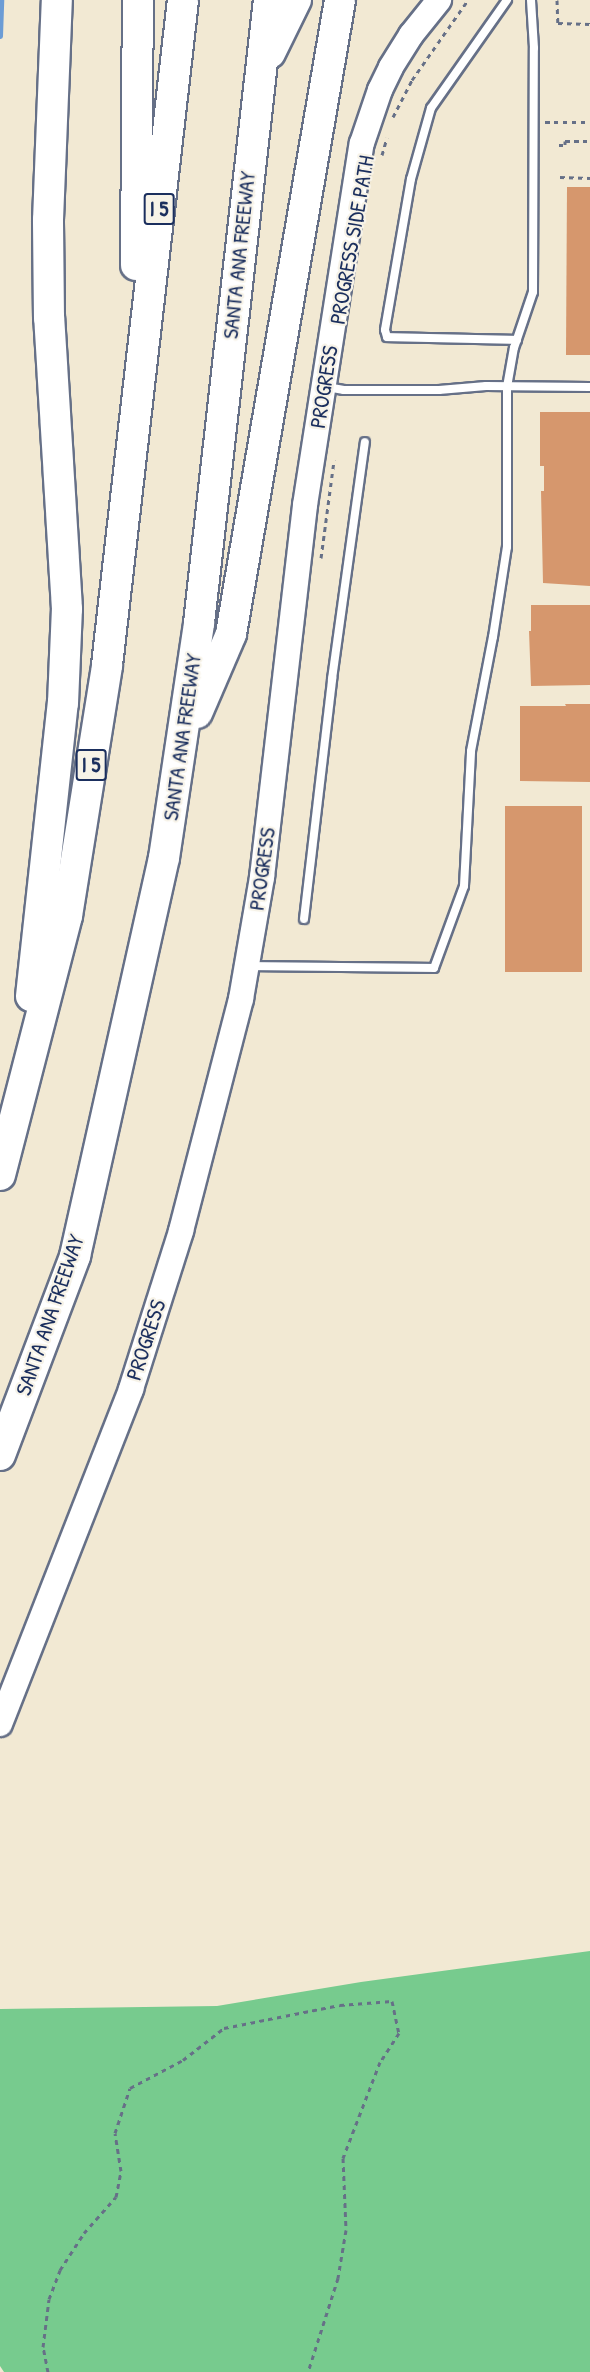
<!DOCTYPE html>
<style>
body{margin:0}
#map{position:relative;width:590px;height:2372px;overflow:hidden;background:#f2e9d3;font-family:"Patrick Hand",sans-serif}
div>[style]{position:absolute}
.green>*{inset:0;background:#77cb8e}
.stream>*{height:5px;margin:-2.5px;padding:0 2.5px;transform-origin:2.5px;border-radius:2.5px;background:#6c9cd5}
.building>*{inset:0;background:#d6976d}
.path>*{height:3px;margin-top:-1.5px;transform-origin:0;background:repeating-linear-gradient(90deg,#667087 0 4.5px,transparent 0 9px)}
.roads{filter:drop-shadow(2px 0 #667087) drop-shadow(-2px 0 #667087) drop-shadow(0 2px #667087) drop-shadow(0 -2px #667087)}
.lane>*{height:8px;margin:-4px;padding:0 4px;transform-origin:4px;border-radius:4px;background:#fff}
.secondary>*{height:24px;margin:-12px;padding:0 12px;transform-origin:12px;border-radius:12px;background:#fff}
.highway>*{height:30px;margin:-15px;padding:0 15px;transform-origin:15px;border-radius:15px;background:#fff}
span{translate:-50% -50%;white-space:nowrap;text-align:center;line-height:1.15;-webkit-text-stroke:4.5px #f7f3e8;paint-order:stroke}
.shield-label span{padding:2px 4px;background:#f7f3e8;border:2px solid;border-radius:4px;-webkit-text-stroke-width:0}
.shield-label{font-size:21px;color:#1b2f5e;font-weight:700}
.street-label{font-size:22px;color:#1b2f5e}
</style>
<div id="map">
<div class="green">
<i style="clip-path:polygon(590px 1951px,590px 2372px,4px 2372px,0 2366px,0 2009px,217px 2006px,361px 1982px)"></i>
</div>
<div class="stream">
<i style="left:0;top:36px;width:36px;rotate:-88deg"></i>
</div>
<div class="building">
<i style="clip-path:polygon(567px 187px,590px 187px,590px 355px,566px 355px)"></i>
<i style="clip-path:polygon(540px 412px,590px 412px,590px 586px,543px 583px,541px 491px,544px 491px,544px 466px,540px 466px)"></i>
<i style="clip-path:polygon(531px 605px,590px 605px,590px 685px,531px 686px,529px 631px,531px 631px)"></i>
<i style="clip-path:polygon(565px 704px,590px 704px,590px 782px,520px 781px,520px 706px,566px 706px)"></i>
<i style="clip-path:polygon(505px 806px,582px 806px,582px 972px,505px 972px)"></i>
</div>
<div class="path">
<i style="left:557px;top:0;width:23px;rotate:88deg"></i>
<i style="left:558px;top:23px;width:32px;rotate:2deg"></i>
<i style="left:393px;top:117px;width:42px;rotate:-62.8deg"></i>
<i style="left:412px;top:80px;width:98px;rotate:-55deg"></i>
<i style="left:545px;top:122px;width:45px"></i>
<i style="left:559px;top:145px;width:6px"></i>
<i style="left:565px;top:145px;width:4px;rotate:-90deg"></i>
<i style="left:565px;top:141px;width:25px"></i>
<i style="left:382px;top:155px;width:18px;rotate:-74deg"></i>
<i style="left:560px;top:177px;width:30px;rotate:2deg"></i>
<i style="left:321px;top:558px;width:99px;rotate:-82.4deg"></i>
<i style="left:48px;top:2372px;width:25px;rotate:-101deg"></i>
<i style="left:43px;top:2347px;width:48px;rotate:-82.9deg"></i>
<i style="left:49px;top:2299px;width:31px;rotate:-69deg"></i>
<i style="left:60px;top:2270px;width:44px;rotate:-57deg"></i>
<i style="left:84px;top:2233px;width:48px;rotate:-48.4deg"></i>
<i style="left:116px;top:2197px;width:26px;rotate:-79deg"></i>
<i style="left:121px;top:2171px;width:38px;rotate:-99deg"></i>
<i style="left:115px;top:2133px;width:47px;rotate:-71.6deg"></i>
<i style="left:130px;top:2088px;width:60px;rotate:-27.8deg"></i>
<i style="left:183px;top:2060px;width:52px;rotate:-38deg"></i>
<i style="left:224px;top:2028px;width:118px;rotate:-11.2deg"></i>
<i style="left:340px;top:2005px;width:52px;rotate:-4.4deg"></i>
<i style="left:392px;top:2001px;width:33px;rotate:78deg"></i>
<i style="left:399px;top:2033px;width:35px;rotate:123deg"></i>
<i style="left:380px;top:2062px;width:103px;rotate:111.1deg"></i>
<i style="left:343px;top:2158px;width:72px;rotate:87.6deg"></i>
<i style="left:346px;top:2230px;width:49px;rotate:99.5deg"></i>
<i style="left:338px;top:2278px;width:99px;rotate:107.7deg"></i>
</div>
<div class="roads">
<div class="lane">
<i style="left:507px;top:0;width:132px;rotate:125.1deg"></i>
<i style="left:431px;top:108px;width:74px;rotate:105.7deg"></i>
<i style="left:411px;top:179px;width:153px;rotate:99.8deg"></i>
<i style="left:385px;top:330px;width:7px;rotate:74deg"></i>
<i style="left:387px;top:337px;width:130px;rotate:1.3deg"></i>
<i style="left:327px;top:387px;width:17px;rotate:10deg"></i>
<i style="left:344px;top:390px;width:95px"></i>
<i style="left:439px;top:390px;width:47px;rotate:-4.9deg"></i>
<i style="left:486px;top:386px;width:104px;rotate:0.6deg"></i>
<i style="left:304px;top:919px;width:242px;rotate:-83.3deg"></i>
<i style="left:332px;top:679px;width:239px;rotate:-82.1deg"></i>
<i style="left:248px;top:966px;width:186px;rotate:0.6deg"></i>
<i style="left:434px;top:968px;width:87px;rotate:-69.9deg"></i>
<i style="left:464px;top:886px;width:135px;rotate:-87deg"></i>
<i style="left:471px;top:751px;width:116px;rotate:-79.1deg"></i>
<i style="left:493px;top:637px;width:91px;rotate:-81.2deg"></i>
<i style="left:507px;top:547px;width:160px;rotate:-90deg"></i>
<i style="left:507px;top:387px;width:40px;rotate:-80deg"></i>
<i style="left:514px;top:348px;width:59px;rotate:-71.3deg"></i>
<i style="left:533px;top:292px;width:244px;rotate:-89.8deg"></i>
<i style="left:534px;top:48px;width:48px;rotate:-93.6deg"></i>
</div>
<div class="secondary">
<i style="left:0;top:1724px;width:360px;rotate:-68.6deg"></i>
<i style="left:131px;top:1389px;width:166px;rotate:-72.4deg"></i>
<i style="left:181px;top:1231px;width:240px;rotate:-75.5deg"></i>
<i style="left:241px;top:999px;width:124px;rotate:-80.2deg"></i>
<i style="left:262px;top:877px;width:374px;rotate:-83.4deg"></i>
<i style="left:305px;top:505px;width:366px;rotate:-81.1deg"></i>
<i style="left:362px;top:143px;width:56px;rotate:-71.2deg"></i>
<i style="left:380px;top:90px;width:25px;rotate:-64deg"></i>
<i style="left:391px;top:67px;width:38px;rotate:-58deg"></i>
<i style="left:411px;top:35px;width:45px;rotate:-51.3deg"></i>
</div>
<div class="highway">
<i style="left:270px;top:53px;width:59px;rotate:-63.9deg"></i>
<i style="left:136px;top:265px;width:265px;rotate:-89.6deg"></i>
<i style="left:197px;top:713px;width:86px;rotate:-66.7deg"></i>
<i style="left:231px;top:634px;width:643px;rotate:-80.24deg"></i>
<i style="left:31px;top:996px;width:295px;rotate:-83.8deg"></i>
<i style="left:63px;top:703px;width:94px;rotate:-87.6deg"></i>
<i style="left:67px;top:609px;width:292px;rotate:-93.5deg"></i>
<i style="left:49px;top:318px;width:98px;rotate:-90.6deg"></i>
<i style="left:48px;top:220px;width:220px;rotate:-87.7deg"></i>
<i style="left:0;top:1175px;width:268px;rotate:-75.5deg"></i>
<i style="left:67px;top:916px;width:254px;rotate:-80.9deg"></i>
<i style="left:107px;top:665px;width:669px;rotate:-83.48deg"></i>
<i style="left:0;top:1455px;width:213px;rotate:-69.3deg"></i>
<i style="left:75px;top:1256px;width:408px;rotate:-77.4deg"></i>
<i style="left:164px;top:858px;width:238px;rotate:-81.5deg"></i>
<i style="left:199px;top:623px;width:627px;rotate:-83.59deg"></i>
</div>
</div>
<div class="shield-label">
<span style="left:159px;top:209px">I 5</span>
<span style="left:91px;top:765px">I 5</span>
</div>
<div class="street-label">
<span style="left:352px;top:240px;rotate:-80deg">PROGRESS SIDE PATH</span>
<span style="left:239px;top:255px;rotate:-84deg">SANTA ANA FREEWAY</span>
<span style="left:324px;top:387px;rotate:-81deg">PROGRESS</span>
<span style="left:182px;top:737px;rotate:-82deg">SANTA ANA FREEWAY</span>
<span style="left:262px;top:869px;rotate:-82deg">PROGRESS</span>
<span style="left:50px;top:1315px;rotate:-71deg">SANTA ANA FREEWAY</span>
<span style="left:146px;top:1340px;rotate:-72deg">PROGRESS</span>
</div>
</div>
